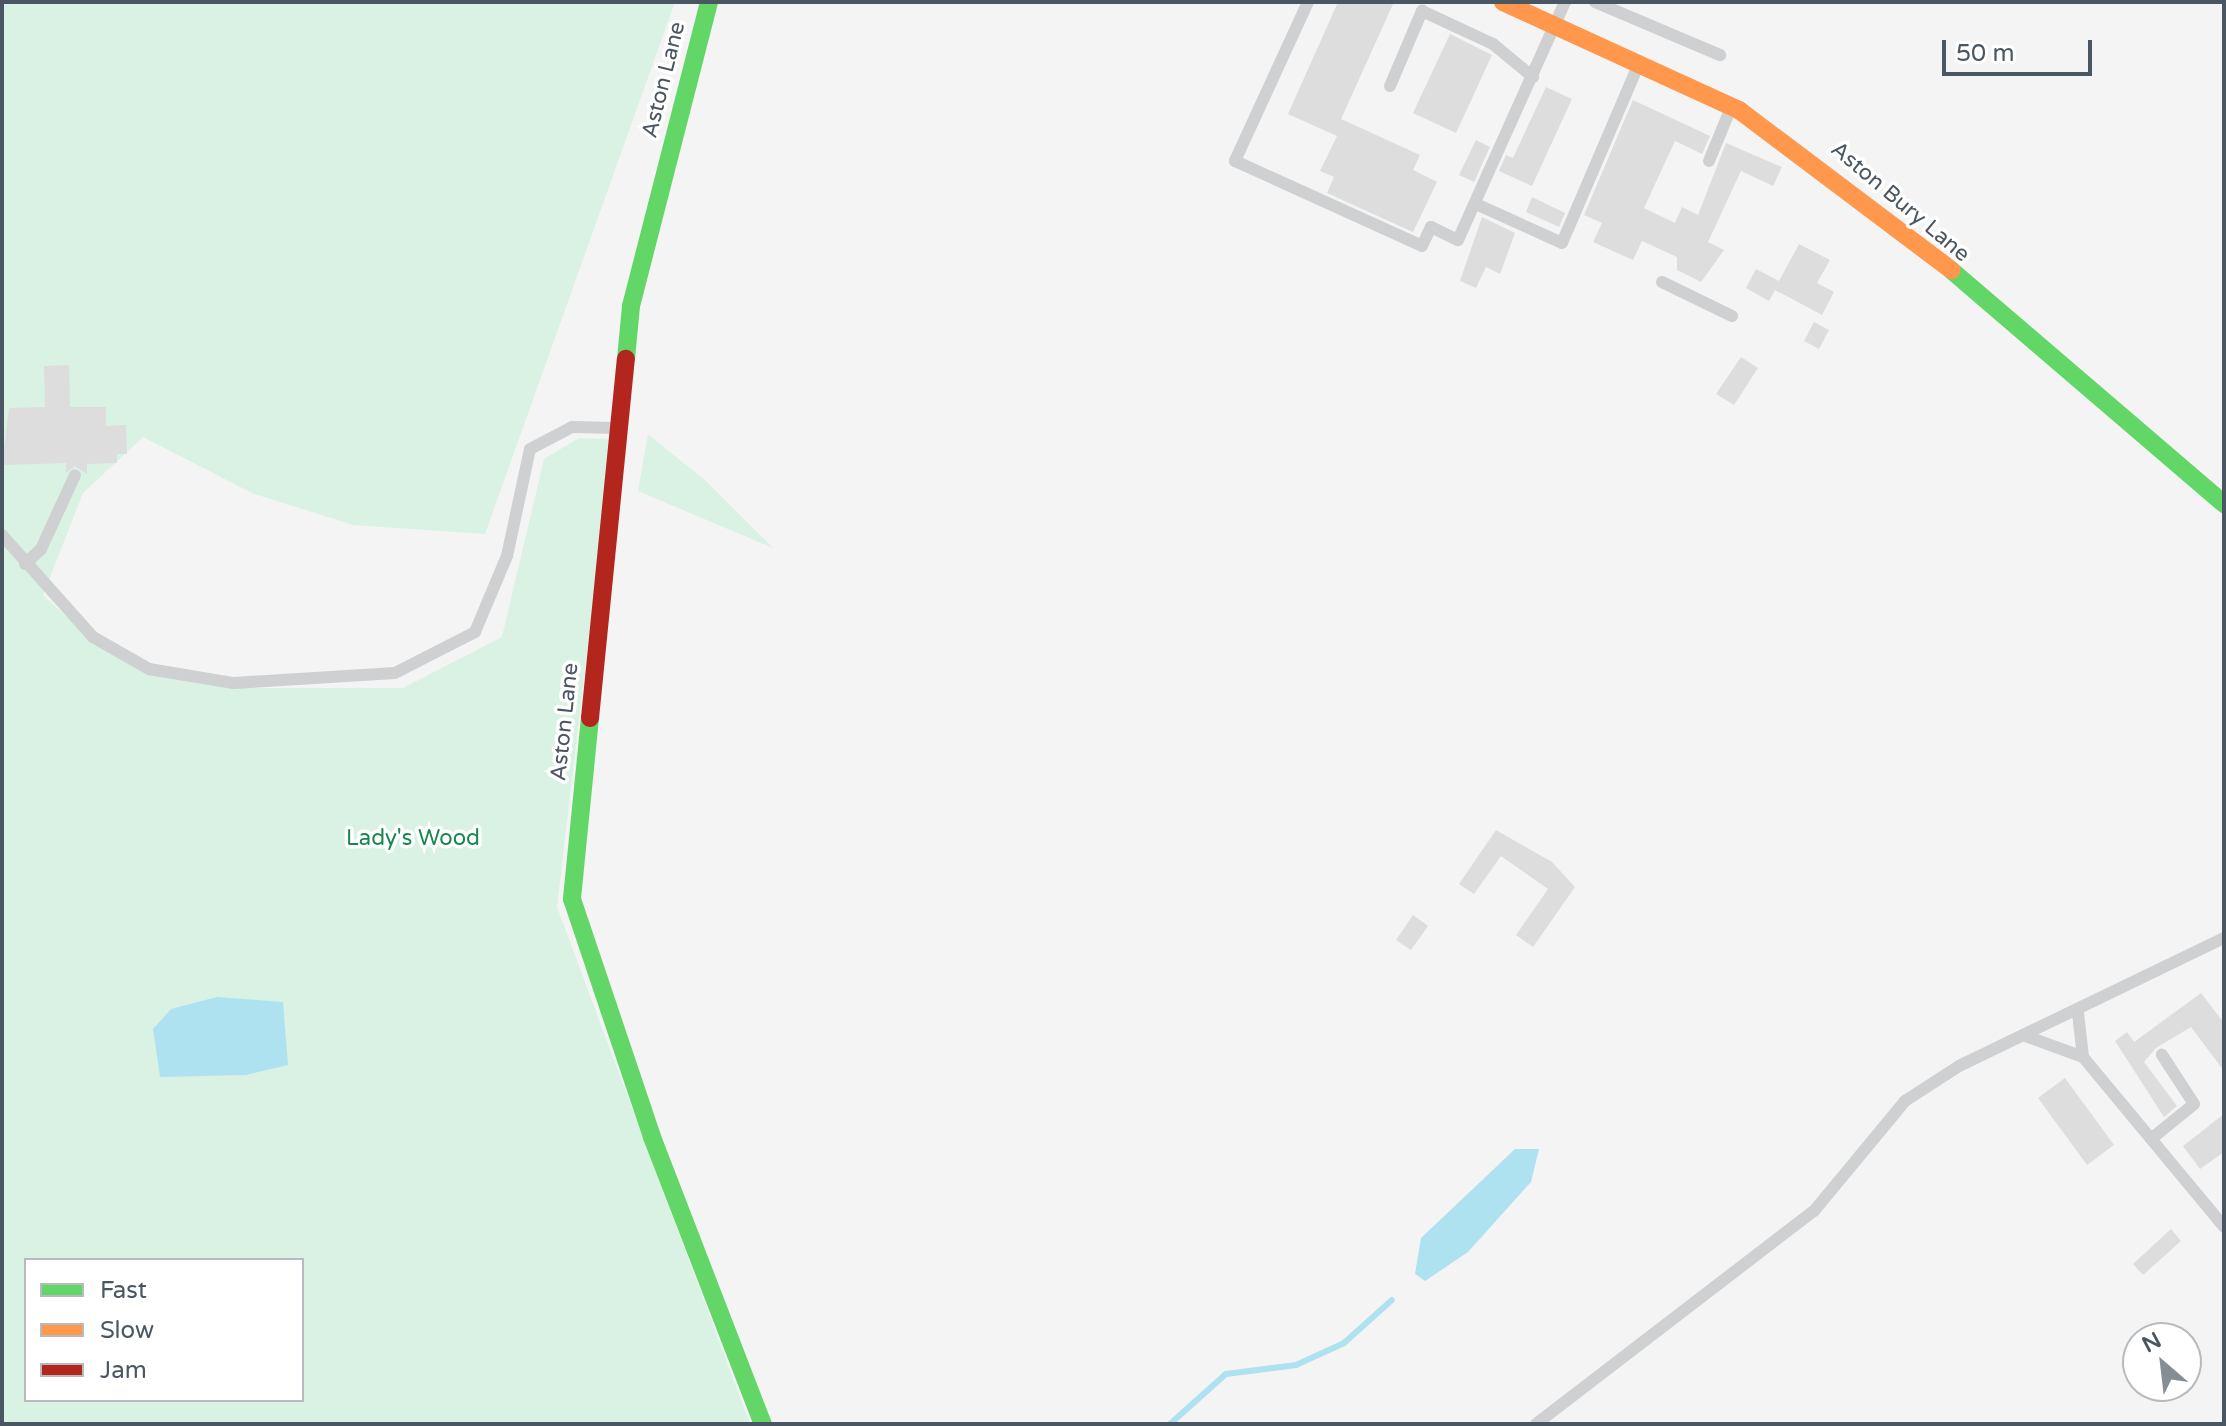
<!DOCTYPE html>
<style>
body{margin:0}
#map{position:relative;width:2226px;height:1426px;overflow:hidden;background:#f4f4f4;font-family:"Varela Round",sans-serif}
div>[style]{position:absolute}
.green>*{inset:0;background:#d9f2e3}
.water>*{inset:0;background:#aee2f0}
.stream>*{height:6px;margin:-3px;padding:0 3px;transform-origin:3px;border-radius:3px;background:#aee2f0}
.building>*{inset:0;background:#ddddde}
.lane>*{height:12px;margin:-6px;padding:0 6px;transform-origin:6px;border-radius:6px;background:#ced0d2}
.fast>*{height:18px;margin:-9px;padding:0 9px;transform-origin:9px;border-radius:9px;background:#63d668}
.slow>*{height:18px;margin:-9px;padding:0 9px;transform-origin:9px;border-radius:9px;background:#ff974d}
.jam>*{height:18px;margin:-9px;padding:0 9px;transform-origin:9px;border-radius:9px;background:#b3261e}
span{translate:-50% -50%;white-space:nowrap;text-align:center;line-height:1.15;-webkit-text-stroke:7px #fff;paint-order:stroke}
.street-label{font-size:22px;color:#4a5661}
.park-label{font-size:22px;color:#17864f}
.frame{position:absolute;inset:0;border:4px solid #4a5661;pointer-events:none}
.legend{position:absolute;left:24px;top:1258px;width:280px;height:144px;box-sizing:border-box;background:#fff;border:2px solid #b7bbc0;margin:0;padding:10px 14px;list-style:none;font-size:24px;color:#4a5661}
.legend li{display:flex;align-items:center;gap:16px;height:40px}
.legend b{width:40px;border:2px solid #b7bbc0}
.north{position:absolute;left:2122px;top:1322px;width:80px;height:80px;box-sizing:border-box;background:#fff;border:2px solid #b7bbc0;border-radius:50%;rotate:332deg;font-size:22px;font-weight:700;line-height:32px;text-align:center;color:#4a5661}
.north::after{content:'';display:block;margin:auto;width:28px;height:36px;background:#868d94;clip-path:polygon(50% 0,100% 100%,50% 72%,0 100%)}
.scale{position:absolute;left:1942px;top:40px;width:150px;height:36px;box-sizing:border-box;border:4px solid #4a5661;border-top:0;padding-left:10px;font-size:24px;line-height:28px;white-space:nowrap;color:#4a5661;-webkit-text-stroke:6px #fff;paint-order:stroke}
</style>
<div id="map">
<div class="green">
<i style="clip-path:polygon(evenodd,2px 2px,675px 2px,485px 534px,353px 525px,252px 493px,143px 437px,83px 493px,43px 595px,92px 640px,148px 672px,248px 688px,403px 688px,502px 637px,544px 459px,579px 438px,612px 439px,557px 907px,750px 1424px,2px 1424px,2px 2px,26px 1260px,302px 1260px,302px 1400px,26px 1400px,26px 1260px)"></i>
<i style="clip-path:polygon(648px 434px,707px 482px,773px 548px,638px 491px)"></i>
</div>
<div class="water">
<i style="clip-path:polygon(217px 997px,283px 1002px,288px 1065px,246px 1075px,160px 1077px,153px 1029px,171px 1009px)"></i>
<i style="clip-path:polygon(1515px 1149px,1539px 1149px,1531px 1182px,1468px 1252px,1425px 1281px,1415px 1274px,1421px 1238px)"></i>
</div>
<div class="stream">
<i style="left:1170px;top:1424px;width:75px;rotate:-41.8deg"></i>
<i style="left:1226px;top:1374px;width:71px;rotate:-7.3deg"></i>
<i style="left:1296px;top:1365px;width:53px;rotate:-24.6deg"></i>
<i style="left:1344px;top:1343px;width:64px;rotate:-41.9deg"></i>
</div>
<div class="building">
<i style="clip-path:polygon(1338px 2px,1394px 2px,1341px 119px,1420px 155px,1413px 170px,1437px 182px,1413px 232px,1327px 193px,1334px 177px,1320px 171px,1337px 136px,1288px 114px)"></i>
<i style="clip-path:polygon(1450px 34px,1492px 55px,1456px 133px,1413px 113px)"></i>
<i style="clip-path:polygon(1546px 87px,1572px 99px,1532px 186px,1499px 171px,1506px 155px,1513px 158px)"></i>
<i style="clip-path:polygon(1633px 100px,1710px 136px,1702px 154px,1675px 141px,1644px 208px,1675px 223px,1682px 207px,1698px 215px,1726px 143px,1782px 167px,1773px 186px,1741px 171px,1708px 242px,1724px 250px,1701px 282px,1677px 270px,1677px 257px,1642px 241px,1633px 260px,1593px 242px,1602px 223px,1584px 215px)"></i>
<i style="clip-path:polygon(1476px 140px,1490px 147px,1474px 182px,1459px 175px)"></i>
<i style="clip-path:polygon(1532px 197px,1565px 213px,1559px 227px,1526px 212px)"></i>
<i style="clip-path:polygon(1482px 217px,1515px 233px,1500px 274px,1486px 267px,1476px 288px,1460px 281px)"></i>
<i style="clip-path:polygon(1799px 244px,1830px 260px,1817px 283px,1834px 292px,1822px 315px,1775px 290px,1769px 301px,1746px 288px,1756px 269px,1779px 281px)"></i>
<i style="clip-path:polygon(1814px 322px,1829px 330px,1819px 349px,1804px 341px)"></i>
<i style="clip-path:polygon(1741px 357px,1758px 368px,1734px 405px,1716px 394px)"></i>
<i style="clip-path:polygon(69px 365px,70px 407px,106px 407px,106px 426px,126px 425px,127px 454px,117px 454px,117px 463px,87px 464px,87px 474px,75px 466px,66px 473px,66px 463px,2px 465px,9px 408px,45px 407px,44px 366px)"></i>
<i style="clip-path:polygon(1496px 830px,1552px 862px,1575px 887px,1533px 947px,1516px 935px,1548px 889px,1501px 856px,1474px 894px,1459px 884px)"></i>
<i style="clip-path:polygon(1413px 915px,1428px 926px,1411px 950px,1396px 940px)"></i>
<i style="clip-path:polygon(2201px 993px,2224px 1023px,2224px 1071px,2191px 1027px,2156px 1048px,2144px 1062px,2177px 1106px,2164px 1117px,2115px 1041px,2127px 1032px,2134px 1042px)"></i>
<i style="clip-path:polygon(2065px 1078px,2114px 1145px,2087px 1165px,2038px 1098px)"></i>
<i style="clip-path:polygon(2224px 1114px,2224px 1152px,2200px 1169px,2183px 1146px)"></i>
<i style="clip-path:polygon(2171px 1229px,2181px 1241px,2143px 1275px,2133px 1264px)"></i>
</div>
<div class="lane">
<i style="left:1308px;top:2px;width:175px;rotate:114.7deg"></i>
<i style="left:1235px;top:161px;width:205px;rotate:24.4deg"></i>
<i style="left:1422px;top:246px;width:21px;rotate:-65deg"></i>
<i style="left:1431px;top:227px;width:30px;rotate:26deg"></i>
<i style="left:1458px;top:240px;width:261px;rotate:-65.8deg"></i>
<i style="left:1595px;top:2px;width:136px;rotate:23deg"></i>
<i style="left:1390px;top:86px;width:82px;rotate:-66.9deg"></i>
<i style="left:1422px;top:11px;width:78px;rotate:24.9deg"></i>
<i style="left:1493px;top:44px;width:52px;rotate:39.5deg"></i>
<i style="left:1709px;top:161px;width:55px;rotate:-67.6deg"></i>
<i style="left:1476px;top:204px;width:94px;rotate:24.4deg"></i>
<i style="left:1562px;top:243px;width:193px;rotate:-66.8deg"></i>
<i style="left:1662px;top:282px;width:78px;rotate:25.9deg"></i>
<i style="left:2px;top:535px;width:137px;rotate:48.3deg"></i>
<i style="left:93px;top:637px;width:64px;rotate:29.7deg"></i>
<i style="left:149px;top:669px;width:86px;rotate:9.4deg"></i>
<i style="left:234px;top:683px;width:161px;rotate:-3.6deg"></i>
<i style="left:395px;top:673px;width:90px;rotate:-27.1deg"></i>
<i style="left:475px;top:632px;width:82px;rotate:-67.2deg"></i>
<i style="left:507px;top:556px;width:109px;rotate:-77.9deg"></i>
<i style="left:530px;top:449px;width:47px;rotate:-27.6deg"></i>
<i style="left:572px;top:427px;width:44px;rotate:1.3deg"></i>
<i style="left:25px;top:564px;width:22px;rotate:-43deg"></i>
<i style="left:41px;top:549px;width:81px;rotate:-65.3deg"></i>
<i style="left:2023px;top:1035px;width:64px;rotate:20.1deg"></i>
<i style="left:2083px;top:1057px;width:44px;rotate:-96.5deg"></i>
<i style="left:2083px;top:1057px;width:221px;rotate:50.3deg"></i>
<i style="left:2151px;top:1139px;width:55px;rotate:-39.1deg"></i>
<i style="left:2194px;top:1104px;width:59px;rotate:-123.1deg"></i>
<i style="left:1536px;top:1424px;width:350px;rotate:-37.5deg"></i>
<i style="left:1814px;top:1211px;width:143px;rotate:-50.4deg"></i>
<i style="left:1905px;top:1101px;width:64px;rotate:-32.9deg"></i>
<i style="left:1959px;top:1066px;width:294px;rotate:-25.8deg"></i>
</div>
<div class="fast">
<i style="left:1951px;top:270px;width:360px;rotate:40.6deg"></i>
<i style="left:626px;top:359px;width:53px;rotate:-84.6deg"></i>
<i style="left:631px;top:306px;width:314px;rotate:-75.6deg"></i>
<i style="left:590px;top:718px;width:182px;rotate:95.7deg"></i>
<i style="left:572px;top:899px;width:251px;rotate:71.4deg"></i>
<i style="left:652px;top:1137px;width:308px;rotate:68.9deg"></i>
</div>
<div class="slow">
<i style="left:1503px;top:2px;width:260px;rotate:24.6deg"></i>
<i style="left:1739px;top:110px;width:266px;rotate:37deg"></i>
</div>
<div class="jam">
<i style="left:590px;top:718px;width:361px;rotate:-84.3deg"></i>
</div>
<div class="street-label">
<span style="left:664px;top:80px;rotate:-76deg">Aston Lane</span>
<span style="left:1900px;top:202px;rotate:40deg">Aston Bury Lane</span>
<span style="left:565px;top:722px;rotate:-84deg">Aston Lane</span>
</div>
<div class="park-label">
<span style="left:413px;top:839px">Lady's Wood</span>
</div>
<div class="frame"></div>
<ul class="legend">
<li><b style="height:10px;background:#63d668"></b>Fast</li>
<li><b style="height:10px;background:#ff974d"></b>Slow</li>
<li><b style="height:10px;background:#b3261e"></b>Jam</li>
</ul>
<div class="north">N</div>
<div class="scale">50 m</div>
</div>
